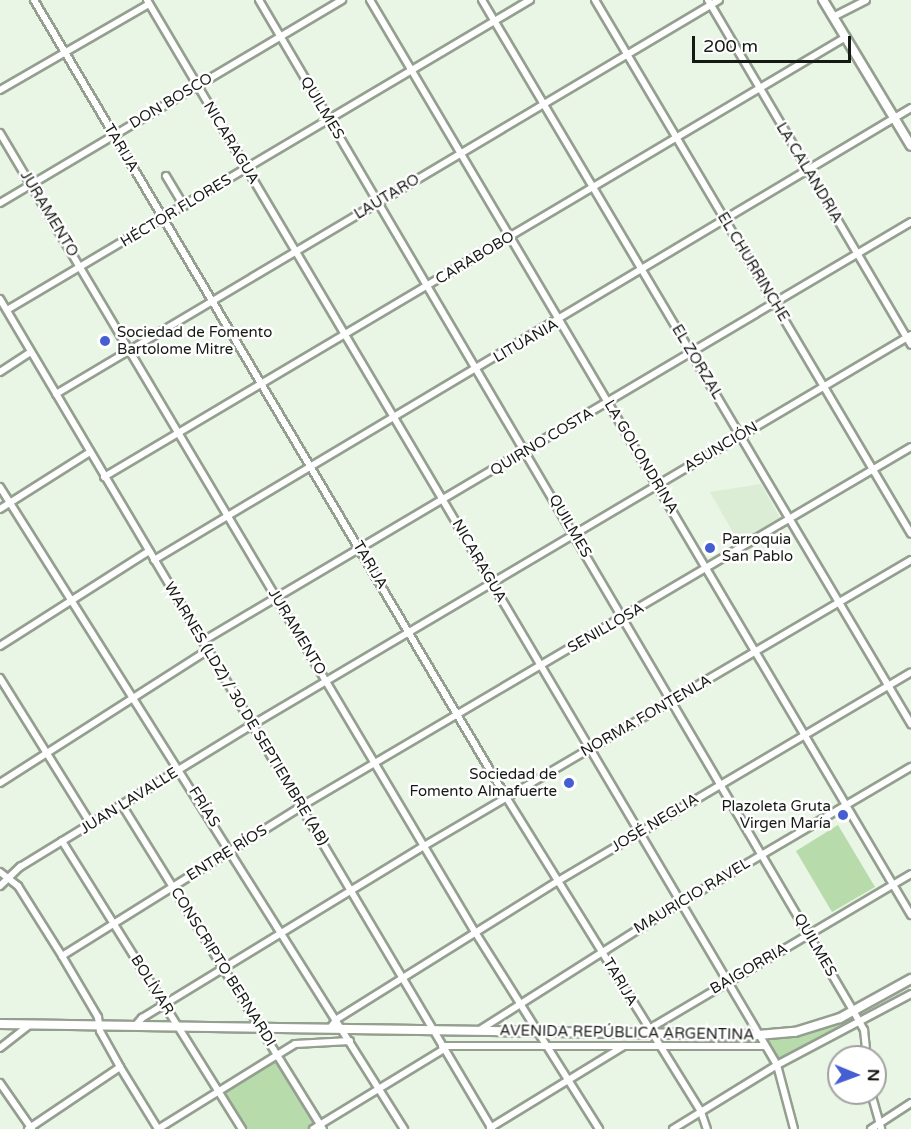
<!DOCTYPE html>
<meta charset="utf-8">
<style>
body{margin:0}
#map{position:relative;width:911px;height:1129px;overflow:hidden;background:#e9f5e5;font-family:"Varela Round",sans-serif}
div>[style]{position:absolute}
.built>*{inset:0;background:#dcedd6}
.green>*{inset:0;background:#b7dbab}
.roads{filter:drop-shadow(2px 0 #949f90) drop-shadow(-2px 0 #949f90) drop-shadow(0 2px #949f90) drop-shadow(0 -2px #949f90)}
.minor>*{height:6px;margin:-3px;padding:0 3px;transform-origin:3px;border-radius:3px;background:#fff}
.major>*{height:8px;margin:-4px;padding:0 4px;transform-origin:4px;border-radius:4px;background:#fff}
.dots>*{width:16px;height:16px;translate:-50% -50%;box-sizing:border-box;border:3px solid #fff;border-radius:50%}
span{translate:-50% -50%;white-space:nowrap;text-align:center;line-height:1.15;-webkit-text-stroke:5px #fff;paint-order:stroke}
.street-label{font-size:15px;color:#161a14}
.poi-label{font-size:15px;color:#161a14}
.left{translate:0 -50%;text-align:left}
.right{translate:-100% -50%;text-align:right}
.north{position:absolute;left:827px;top:1045px;width:60px;height:60px;box-sizing:border-box;background:#fff;border:2px solid #a2a3a1;border-radius:50%;rotate:91deg;font-size:16px;font-weight:700;line-height:24px;text-align:center;color:#161a14}
.north::after{content:'';display:block;margin:auto;width:21px;height:27px;background:#455ed2;clip-path:polygon(50% 0,100% 100%,50% 72%,0 100%)}
.scale{position:absolute;left:692px;top:36px;width:159px;height:27px;box-sizing:border-box;border:3px solid #161a14;border-top:0;padding-left:8px;font-size:18px;line-height:21px;white-space:nowrap;color:#161a14;-webkit-text-stroke:4px #fff;paint-order:stroke}
</style>
<div id="map">
<div class="built">
<i style="clip-path:polygon(761px 484px,780px 518px,739px 543px,710px 492px)"></i>
</div>
<div class="green">
<i style="clip-path:polygon(838px 825px,875px 887px,832px 912px,796px 851px)"></i>
<i style="clip-path:polygon(853px 1015px,858px 1023px,778px 1061px,764px 1040px)"></i>
<i style="clip-path:polygon(276px 1059px,316px 1124px,308px 1129px,244px 1129px,222px 1093px)"></i>
</div>
<div class="roads">
<div class="minor">
<i style="left:34px;top:0;width:926px;rotate:59.37deg"></i>
<i style="left:506px;top:797px;width:370px;rotate:58.2deg"></i>
<i style="left:701px;top:1112px;width:18px;rotate:71deg"></i>
<i style="left:147px;top:0;width:1237px;rotate:59.39deg"></i>
<i style="left:777px;top:1065px;width:66px;rotate:75.1deg"></i>
<i style="left:259px;top:0;width:1174px;rotate:59.55deg"></i>
<i style="left:854px;top:1012px;width:21px;rotate:61deg"></i>
<i style="left:864px;top:1030px;width:27px;rotate:84deg"></i>
<i style="left:370px;top:0;width:1063px;rotate:59.41deg"></i>
<i style="left:482px;top:0;width:842px;rotate:59.35deg"></i>
<i style="left:595px;top:0;width:620px;rotate:59.38deg"></i>
<i style="left:708px;top:0;width:400px;rotate:59.5deg"></i>
<i style="left:833px;top:17px;width:37px;rotate:-27deg"></i>
<i style="left:0;top:90px;width:172px;rotate:-30deg"></i>
<i style="left:0;top:133px;width:930px;rotate:59.27deg"></i>
<i style="left:475px;top:932px;width:233px;rotate:57.8deg"></i>
<i style="left:166px;top:176px;width:35px;rotate:59deg"></i>
<i style="left:0;top:203px;width:398px;rotate:-30.7deg"></i>
<i style="left:0;top:299px;width:965px;rotate:59.34deg"></i>
<i style="left:7px;top:310px;width:608px;rotate:-30.66deg"></i>
<i style="left:0;top:372px;width:37px;rotate:-33deg"></i>
<i style="left:56px;top:394px;width:771px;rotate:-30.72deg"></i>
<i style="left:104px;top:477px;width:863px;rotate:-30.67deg"></i>
<i style="left:0;top:487px;width:759px;rotate:57.82deg"></i>
<i style="left:0;top:509px;width:107px;rotate:-32.3deg"></i>
<i style="left:154px;top:560px;width:882px;rotate:-30.84deg"></i>
<i style="left:203px;top:641px;width:823px;rotate:-30.62deg"></i>
<i style="left:0;top:646px;width:177px;rotate:-32.5deg"></i>
<i style="left:0;top:678px;width:172px;rotate:58.1deg"></i>
<i style="left:0;top:783px;width:247px;rotate:-32.6deg"></i>
<i style="left:122px;top:805px;width:381px;rotate:58.2deg"></i>
<i style="left:62px;top:841px;width:340px;rotate:58deg"></i>
<i style="left:0;top:872px;width:23px;rotate:38deg"></i>
<i style="left:18px;top:886px;width:83px;rotate:57.8deg"></i>
<i style="left:62px;top:956px;width:71px;rotate:59.5deg"></i>
<i style="left:98px;top:1017px;width:14px;rotate:82deg"></i>
<i style="left:100px;top:1031px;width:41px;rotate:60.9deg"></i>
<i style="left:120px;top:1067px;width:73px;rotate:58.5deg"></i>
<i style="left:0;top:886px;width:28px;rotate:-44deg"></i>
<i style="left:20px;top:867px;width:272px;rotate:-31.5deg"></i>
<i style="left:252px;top:725px;width:766px;rotate:-30.62deg"></i>
<i style="left:62px;top:956px;width:281px;rotate:-32deg"></i>
<i style="left:300px;top:807px;width:709px;rotate:-30.51deg"></i>
<i style="left:135px;top:1026px;width:11px;rotate:-49deg"></i>
<i style="left:142px;top:1018px;width:330px;rotate:-31.4deg"></i>
<i style="left:424px;top:846px;width:565px;rotate:-30.42deg"></i>
<i style="left:330px;top:1028px;width:11px;rotate:-52deg"></i>
<i style="left:337px;top:1019px;width:261px;rotate:-32deg"></i>
<i style="left:558px;top:881px;width:410px;rotate:-30.6deg"></i>
<i style="left:649px;top:1029px;width:304px;rotate:-30.6deg"></i>
<i style="left:478px;top:1031px;width:239px;rotate:-32.4deg"></i>
<i style="left:680px;top:903px;width:268px;rotate:-30.5deg"></i>
<i style="left:442px;top:1046px;width:323px"></i>
<i style="left:0;top:1048px;width:37px;rotate:-38deg"></i>
<i style="left:0;top:1083px;width:56px;rotate:55.2deg"></i>
<i style="left:871px;top:1093px;width:37px;rotate:74deg"></i>
<i style="left:490px;top:1128px;width:157px;rotate:-31.5deg"></i>
<i style="left:28px;top:1129px;width:111px;rotate:-34deg"></i>
<i style="left:158px;top:1129px;width:161px;rotate:-31.8deg"></i>
<i style="left:295px;top:1044px;width:55px;rotate:-3.1deg"></i>
<i style="left:313px;top:1129px;width:153px;rotate:-31.4deg"></i>
<i style="left:673px;top:1129px;width:122px;rotate:-31.6deg"></i>
<i style="left:777px;top:1065px;width:152px;rotate:-27.9deg"></i>
<i style="left:871px;top:1129px;width:48px;rotate:-33deg"></i>
</div>
<div class="major">
<i style="left:823px;top:0;width:170px;rotate:58.9deg"></i>
<i style="left:0;top:1024px;width:758px;rotate:0.83deg"></i>
<i style="left:758px;top:1035px;width:37px;rotate:-5deg"></i>
<i style="left:795px;top:1032px;width:47px;rotate:-17.3deg"></i>
<i style="left:840px;top:1018px;width:81px;rotate:-28.8deg"></i>
</div>
</div>
<div class="dots">
<i style="left:105px;top:341px;background:#455ed2"></i>
<i style="left:710px;top:548px;background:#455ed2"></i>
<i style="left:569px;top:783px;background:#455ed2"></i>
<i style="left:843px;top:815px;background:#455ed2"></i>
</div>
<div class="street-label">
<span style="left:171px;top:101px;rotate:-31deg">DON BOSCO</span>
<span style="left:322px;top:108px;rotate:59deg">QUILMES</span>
<span style="left:231px;top:143px;rotate:59deg">NICARAGUA</span>
<span style="left:121px;top:148px;rotate:59deg">TARIJA</span>
<span style="left:809px;top:173px;rotate:59deg">LA CALANDRIA</span>
<span style="left:387px;top:197px;rotate:-31deg">LAUTARO</span>
<span style="left:176px;top:211px;rotate:-31deg">HÉCTOR FLORES</span>
<span style="left:49px;top:214px;rotate:59deg">JURAMENTO</span>
<span style="left:475px;top:258px;rotate:-31deg">CARABOBO</span>
<span style="left:753px;top:267px;rotate:59deg">EL CHURRINCHE</span>
<span style="left:526px;top:341px;rotate:-30deg">LITUANIA</span>
<span style="left:697px;top:362px;rotate:59deg">EL ZORZAL</span>
<span style="left:542px;top:442px;rotate:-31deg">QUIRNO COSTA</span>
<span style="left:721px;top:447px;rotate:-31deg">ASUNCIÓN</span>
<span style="left:641px;top:457px;rotate:59deg">LA GOLONDRINA</span>
<span style="left:570px;top:526px;rotate:60deg">QUILMES</span>
<span style="left:479px;top:561px;rotate:60deg">NICARAGUA</span>
<span style="left:370px;top:565px;rotate:59deg">TARIJA</span>
<span style="left:606px;top:628px;rotate:-30deg">SENILLOSA</span>
<span style="left:297px;top:632px;rotate:59deg">JURAMENTO</span>
<span style="left:246px;top:714px;rotate:59deg">WARNES (LDZ) / 30 DE SEPTIEMBRE (AB)</span>
<span style="left:646px;top:716px;rotate:-30deg">NORMA FONTENLA</span>
<span style="left:129px;top:801px;rotate:-32deg">JUAN LAVALLE</span>
<span style="left:204px;top:807px;rotate:58deg">FRÍAS</span>
<span style="left:655px;top:823px;rotate:-31deg">JOSÉ NEGLIA</span>
<span style="left:227px;top:853px;rotate:-32deg">ENTRE RÍOS</span>
<span style="left:692px;top:896px;rotate:-31deg">MAURICIO RAVEL</span>
<span style="left:815px;top:945px;rotate:60deg">QUILMES</span>
<span style="left:223px;top:967px;rotate:58deg">CONSCRIPTO BERNARDI</span>
<span style="left:749px;top:969px;rotate:-30deg">BAIGORRIA</span>
<span style="left:620px;top:982px;rotate:59deg">TARIJA</span>
<span style="left:152px;top:985px;rotate:58deg">BOLÍVAR</span>
<span style="left:627px;top:1033px;rotate:1deg">AVENIDA REPÚBLICA ARGENTINA</span>
</div>
<div class="poi-label">
<span class="left" style="left:117px;top:341px">Sociedad de Fomento<br>Bartolome Mitre</span>
<span class="left" style="left:722px;top:548px">Parroquia<br>San Pablo</span>
<span class="right" style="left:557px;top:783px">Sociedad de<br>Fomento Almafuerte</span>
<span class="right" style="left:831px;top:815px">Plazoleta Gruta<br>Virgen María</span>
</div>
<div class="north">N</div>
<div class="scale">200 m</div>
</div>
